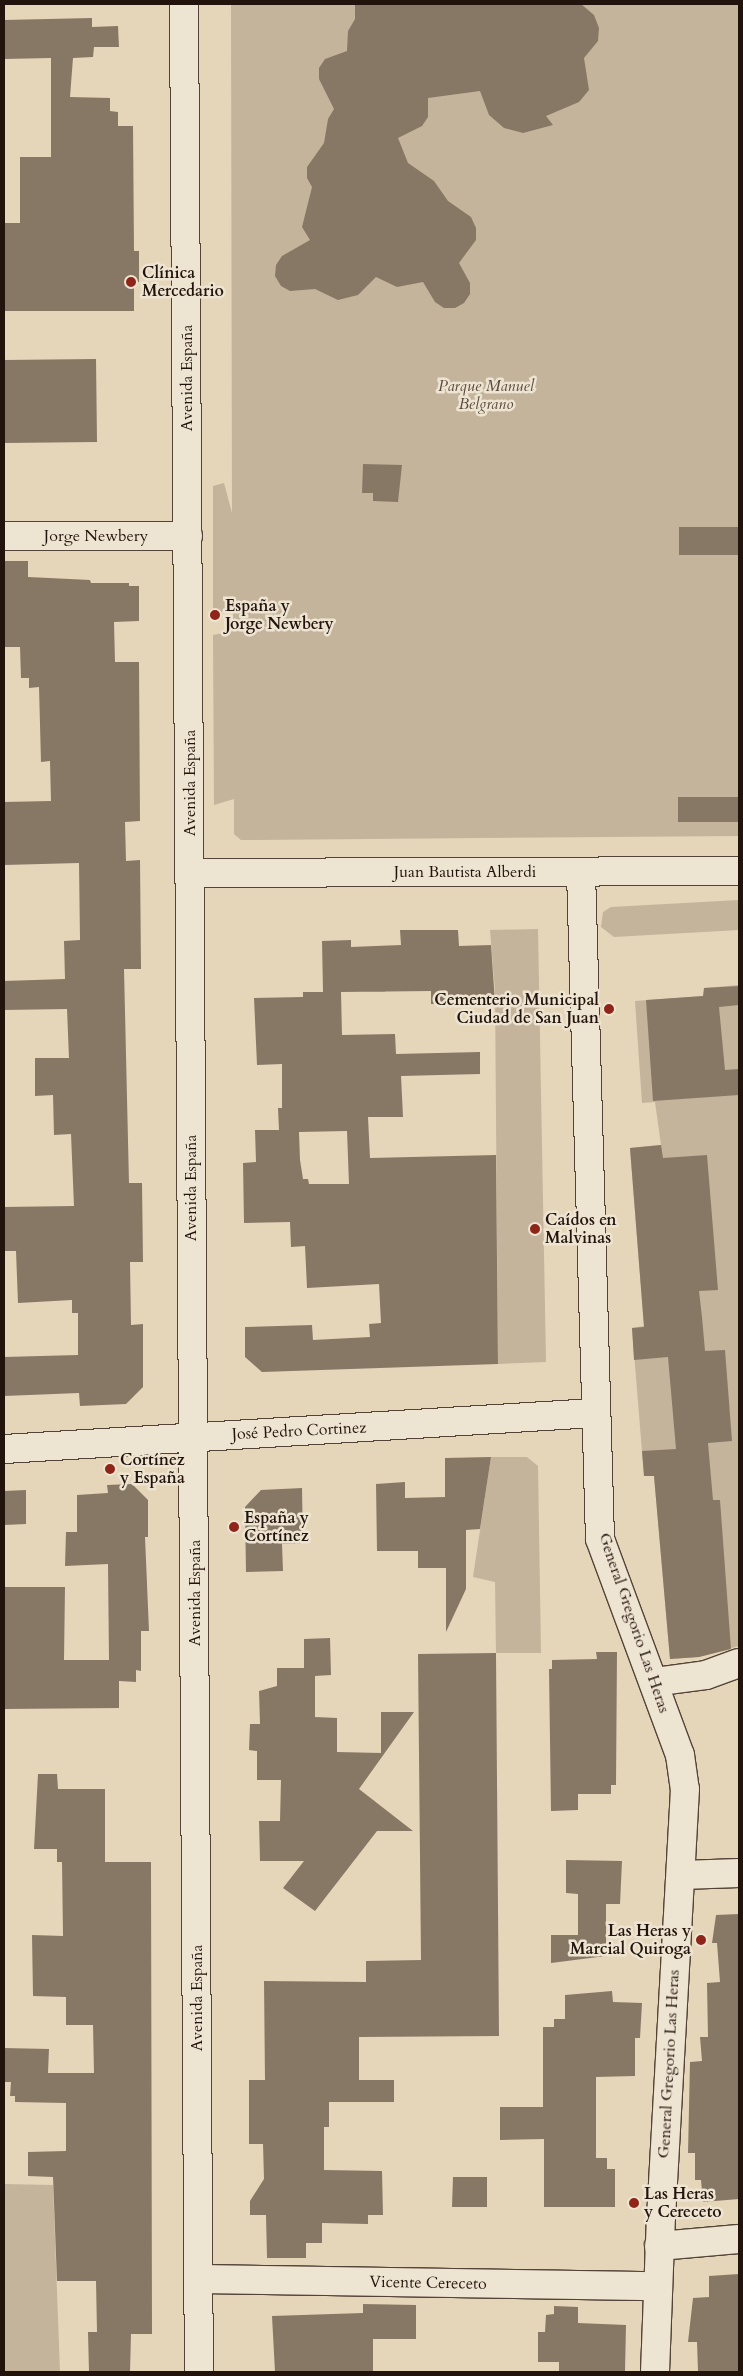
<!DOCTYPE html>
<meta charset="utf-8">
<style>
body{margin:0}
#map{position:relative;width:743px;height:2376px;overflow:hidden;background:#e5d5b9;font-family:Cardo,serif}
div>[style]{position:absolute}
.green>*{inset:0;background:#c4b49c}
.building>*{inset:0;background:#877866}
.roads{filter:drop-shadow(1px 0 #534437) drop-shadow(-1px 0 #534437) drop-shadow(0 1px #534437) drop-shadow(0 -1px #534437)}
.minor>*{height:28px;margin:-14px;padding:0 14px;transform-origin:14px;border-radius:14px;background:#eee4d2}
.secondary>*{height:28px;margin:-14px;padding:0 14px;transform-origin:14px;border-radius:14px;background:#eee4d2}
.dots>*{width:14px;height:14px;translate:-50% -50%;box-sizing:border-box;border:2px solid #eee4d2;border-radius:50%}
span{translate:-50% -50%;white-space:nowrap;text-align:center;line-height:1.15;-webkit-text-stroke:5px #eee4d2;paint-order:stroke}
.poi-label{font-size:16px;color:#22130c;font-weight:700}
.left{translate:0 -50%;text-align:left}
.right{translate:-100% -50%;text-align:right}
.street-label{font-size:16px;color:#22130c}
.park-label{font-size:16px;color:#5b4b3e;font-style:italic}
.frame{position:absolute;inset:0;border:5px solid #22130c;pointer-events:none}
</style>
<div id="map">
<div class="green">
<i style="clip-path:polygon(231px 4px,739px 4px,739px 836px,241px 840px,234px 834px,234px 799px,214px 805px,213px 635px,233px 631px,233px 610px,213px 613px,213px 486px,224px 483px,232px 513px)"></i>
<i style="clip-path:polygon(739px 900px,739px 930px,614px 937px,601px 927px,603px 912px,611px 907px)"></i>
<i style="clip-path:polygon(538px 929px,546px 1362px,498px 1364px,495px 991px,490px 930px)"></i>
<i style="clip-path:polygon(739px 985px,739px 1646px,699px 1657px,670px 1659px,654px 1476px,644px 1476px,632px 1328px,644px 1326px,630px 1148px,661px 1145px,655px 1102px,642px 1103px,635px 1001px,704px 996px,704px 988px)"></i>
<i style="clip-path:polygon(491px 1457px,527px 1457px,538px 1466px,541px 1653px,496px 1653px,495px 1582px,473px 1577px)"></i>
<i style="clip-path:polygon(4px 2184px,53px 2185px,60px 2372px,4px 2372px)"></i>
</div>
<div class="building">
<i style="clip-path:polygon(355px 4px,581px 4px,594px 15px,599px 28px,598px 41px,584px 58px,589px 90px,579px 102px,546px 116px,553px 125px,523px 133px,504px 128px,489px 115px,480px 91px,428px 98px,428px 117px,422px 126px,398px 138px,408px 163px,434px 181px,448px 201px,471px 217px,476px 228px,476px 240px,459px 263px,470px 283px,470px 294px,464px 303px,455px 308px,444px 308px,435px 302px,423px 282px,397px 287px,376px 277px,358px 295px,338px 300px,315px 289px,290px 291px,281px 286px,275px 276px,276px 265px,282px 256px,310px 240px,302px 227px,312px 187px,307px 178px,307px 167px,324px 143px,328px 119px,334px 109px,319px 79px,319px 68px,325px 59px,347px 51px,348px 31px,355px 19px)"></i>
<i style="clip-path:polygon(92px 18px,92px 27px,118px 26px,119px 47px,94px 47px,93px 57px,73px 58px,70px 97px,110px 98px,110px 111px,118px 112px,118px 126px,133px 126px,134px 251px,139px 251px,139px 282px,134px 282px,134px 311px,4px 311px,4px 223px,20px 223px,20px 157px,51px 157px,51px 58px,4px 59px,4px 20px)"></i>
<i style="clip-path:polygon(96px 359px,97px 442px,4px 443px,4px 360px)"></i>
<i style="clip-path:polygon(363px 464px,402px 465px,398px 502px,373px 501px,373px 493px,362px 493px)"></i>
<i style="clip-path:polygon(679px 527px,739px 527px,739px 555px,679px 555px)"></i>
<i style="clip-path:polygon(4px 561px,28px 561px,28px 577px,90px 580px,91px 583px,129px 583px,129px 586px,139px 586px,139px 621px,114px 622px,115px 662px,139px 662px,140px 821px,125px 822px,126px 861px,140px 860px,141px 969px,124px 969px,129px 1183px,142px 1183px,143px 1262px,130px 1262px,131px 1325px,143px 1324px,143px 1387px,126px 1404px,80px 1406px,79px 1393px,4px 1396px,4px 1357px,78px 1355px,78px 1313px,72px 1313px,72px 1300px,18px 1303px,16px 1251px,4px 1251px,4px 1207px,74px 1206px,71px 1134px,54px 1135px,53px 1095px,35px 1096px,35px 1058px,69px 1058px,67px 1009px,4px 1010px,4px 981px,65px 979px,64px 941px,80px 940px,79px 863px,4px 865px,4px 802px,51px 801px,50px 761px,41px 762px,39px 687px,29px 688px,29px 678px,21px 678px,20px 647px,4px 647px)"></i>
<i style="clip-path:polygon(678px 797px,739px 797px,739px 822px,678px 822px)"></i>
<i style="clip-path:polygon(evenodd,400px 930px,458px 930px,459px 946px,491px 945px,495px 1002px,431px 1004px,431px 991px,341px 992px,342px 1035px,395px 1034px,396px 1054px,480px 1052px,480px 1074px,401px 1076px,403px 1117px,368px 1117px,370px 1158px,496px 1155px,498px 1364px,262px 1372px,245px 1357px,245px 1327px,312px 1325px,313px 1340px,370px 1337px,369px 1324px,381px 1323px,379px 1284px,307px 1288px,305px 1246px,291px 1247px,290px 1222px,244px 1223px,243px 1163px,256px 1162px,255px 1130px,279px 1130px,278px 1108px,282px 1108px,282px 1064px,257px 1065px,254px 998px,303px 997px,303px 992px,323px 992px,322px 941px,351px 940px,351px 947px,401px 945px,400px 930px,347px 1131px,349px 1184px,309px 1184px,308px 1179px,303px 1179px,300px 1160px,299px 1132px,347px 1131px)"></i>
<i style="clip-path:polygon(739px 986px,739px 1005px,719px 1007px,725px 1070px,739px 1069px,739px 1095px,653px 1101px,646px 1000px,703px 996px,704px 988px)"></i>
<i style="clip-path:polygon(661px 1145px,663px 1158px,707px 1155px,718px 1290px,699px 1291px,702px 1317px,705px 1351px,725px 1350px,732px 1441px,708px 1443px,713px 1500px,720px 1500px,731px 1649px,699px 1657px,670px 1659px,654px 1476px,644px 1476px,642px 1451px,676px 1449px,668px 1357px,634px 1360px,632px 1328px,644px 1327px,630px 1148px)"></i>
<i style="clip-path:polygon(491px 1457px,480px 1529px,466px 1530px,466px 1589px,446px 1632px,446px 1568px,418px 1568px,418px 1551px,377px 1551px,376px 1484px,405px 1482px,405px 1498px,445px 1497px,445px 1458px)"></i>
<i style="clip-path:polygon(132px 1484px,148px 1500px,148px 1537px,145px 1537px,149px 1631px,141px 1631px,141px 1671px,136px 1670px,136px 1682px,119px 1681px,119px 1708px,4px 1709px,4px 1587px,65px 1587px,64px 1660px,109px 1660px,108px 1564px,65px 1566px,66px 1532px,77px 1532px,77px 1495px,108px 1493px,107px 1485px)"></i>
<i style="clip-path:polygon(302px 1488px,303px 1543px,282px 1544px,283px 1571px,246px 1572px,245px 1507px,261px 1490px)"></i>
<i style="clip-path:polygon(26px 1490px,26px 1524px,4px 1525px,4px 1491px)"></i>
<i style="clip-path:polygon(330px 1638px,331px 1675px,315px 1676px,315px 1717px,337px 1718px,337px 1752px,381px 1753px,381px 1712px,414px 1712px,359px 1789px,413px 1831px,377px 1831px,315px 1911px,283px 1888px,304px 1861px,260px 1861px,259px 1821px,280px 1821px,281px 1780px,257px 1780px,257px 1751px,249px 1750px,250px 1724px,260px 1724px,259px 1691px,277px 1686px,277px 1668px,304px 1668px,304px 1639px)"></i>
<i style="clip-path:polygon(596px 1652px,617px 1652px,616px 1785px,611px 1785px,611px 1794px,578px 1794px,578px 1810px,551px 1811px,549px 1669px,552px 1669px,552px 1660px,597px 1659px)"></i>
<i style="clip-path:polygon(496px 1653px,499px 2036px,359px 2037px,359px 2080px,394px 2080px,394px 2102px,329px 2102px,329px 2127px,324px 2127px,324px 2170px,382px 2171px,383px 2215px,368px 2215px,368px 2224px,322px 2223px,322px 2243px,306px 2243px,306px 2258px,267px 2258px,266px 2215px,250px 2215px,250px 2201px,264px 2179px,263px 2144px,249px 2144px,249px 2080px,265px 2080px,264px 1981px,366px 1982px,366px 1961px,421px 1960px,418px 1654px)"></i>
<i style="clip-path:polygon(38px 1774px,57px 1774px,58px 1789px,105px 1789px,105px 1862px,151px 1862px,152px 2334px,131px 2334px,130px 2372px,89px 2372px,88px 2332px,97px 2332px,96px 2281px,57px 2281px,53px 2177px,28px 2176px,28px 2152px,66px 2151px,66px 2103px,15px 2102px,15px 2096px,10px 2096px,11px 2082px,4px 2082px,4px 2048px,49px 2049px,48px 2073px,94px 2073px,93px 2025px,66px 2025px,66px 1997px,33px 1996px,32px 1935px,63px 1936px,62px 1862px,57px 1862px,57px 1849px,34px 1849px)"></i>
<i style="clip-path:polygon(566px 1860px,622px 1861px,620px 1904px,606px 1904px,606px 1956px,551px 1963px,551px 1935px,578px 1935px,578px 1894px,566px 1893px)"></i>
<i style="clip-path:polygon(739px 1914px,739px 2199px,703px 2202px,701px 2180px,695px 2180px,695px 2153px,688px 2153px,690px 2062px,702px 2061px,700px 2037px,708px 2037px,707px 1983px,720px 1982px,717px 1943px,712px 1943px,716px 1915px)"></i>
<i style="clip-path:polygon(612px 1991px,613px 2002px,642px 2003px,640px 2038px,635px 2038px,635px 2076px,596px 2077px,596px 2158px,607px 2158px,607px 2169px,615px 2169px,615px 2207px,544px 2207px,544px 2139px,500px 2140px,500px 2107px,543px 2107px,543px 2027px,554px 2027px,554px 2019px,565px 2019px,565px 1995px)"></i>
<i style="clip-path:polygon(453px 2177px,487px 2177px,487px 2207px,452px 2207px)"></i>
<i style="clip-path:polygon(739px 2274px,739px 2372px,698px 2371px,697px 2342px,688px 2342px,693px 2298px,709px 2297px,709px 2276px)"></i>
<i style="clip-path:polygon(363px 2304px,416px 2305px,416px 2339px,373px 2339px,373px 2372px,275px 2372px,272px 2316px,363px 2313px)"></i>
<i style="clip-path:polygon(554px 2306px,578px 2307px,578px 2323px,626px 2325px,625px 2372px,559px 2372px,559px 2362px,538px 2362px,538px 2332px,545px 2332px,546px 2315px,554px 2314px)"></i>
</div>
<div class="roads">
<div class="minor">
<i style="left:4px;top:536px;width:184px"></i>
<i style="left:581px;top:872px;width:667px;rotate:88.37deg"></i>
<i style="left:600px;top:1539px;width:230px;rotate:69.7deg"></i>
<i style="left:680px;top:1755px;width:34px;rotate:82deg"></i>
<i style="left:685px;top:1789px;width:428px;rotate:93.2deg"></i>
<i style="left:661px;top:2216px;width:156px;rotate:92.2deg"></i>
<i style="left:191px;top:873px;width:548px;rotate:-0.21deg"></i>
<i style="left:4px;top:1449px;width:591px;rotate:-3.49deg"></i>
<i style="left:654px;top:1682px;width:52px;rotate:-7.7deg"></i>
<i style="left:706px;top:1675px;width:35px;rotate:-20deg"></i>
<i style="left:682px;top:1875px;width:57px;rotate:-2deg"></i>
<i style="left:659px;top:2246px;width:80px;rotate:-5deg"></i>
<i style="left:199px;top:2279px;width:459px;rotate:0.9deg"></i>
</div>
<div class="secondary">
<i style="left:184px;top:4px;width:2368px;rotate:89.64deg"></i>
</div>
</div>
<div class="dots">
<i style="left:131px;top:282px;background:#8f2418"></i>
<i style="left:215px;top:615px;background:#8f2418"></i>
<i style="left:609px;top:1009px;background:#8f2418"></i>
<i style="left:535px;top:1229px;background:#8f2418"></i>
<i style="left:110px;top:1469px;background:#8f2418"></i>
<i style="left:234px;top:1527px;background:#8f2418"></i>
<i style="left:701px;top:1940px;background:#8f2418"></i>
<i style="left:634px;top:2203px;background:#8f2418"></i>
</div>
<div class="poi-label">
<span class="left" style="left:142px;top:282px">Clínica<br>Mercedario</span>
<span class="left" style="left:225px;top:615px">España y<br>Jorge Newbery</span>
<span class="right" style="left:599px;top:1009px">Cementerio Municipal<br>Ciudad de San Juan</span>
<span class="left" style="left:545px;top:1229px">Caídos en<br>Malvinas</span>
<span class="left" style="left:120px;top:1469px">Cortínez<br>y España</span>
<span class="left" style="left:244px;top:1527px">España y<br>Cortínez</span>
<span class="right" style="left:691px;top:1940px">Las Heras y<br>Marcial Quiroga</span>
<span class="left" style="left:644px;top:2203px">Las Heras<br>y Cereceto</span>
</div>
<div class="street-label">
<span style="left:187px;top:378px;rotate:-90deg">Avenida España</span>
<span style="left:96px;top:536px">Jorge Newbery</span>
<span style="left:190px;top:783px;rotate:-90deg">Avenida España</span>
<span style="left:465px;top:872px">Juan Bautista Alberdi</span>
<span style="left:191px;top:1188px;rotate:-90deg">Avenida España</span>
<span style="left:299px;top:1431px;rotate:-3deg">José Pedro Cortinez</span>
<span style="left:195px;top:1593px;rotate:-90deg">Avenida España</span>
<span style="left:634px;top:1623px;rotate:71deg">General Gregorio Las Heras</span>
<span style="left:197px;top:1998px;rotate:-90deg">Avenida España</span>
<span style="left:669px;top:2064px;rotate:-87deg">General Gregorio Las Heras</span>
<span style="left:428px;top:2283px;rotate:1deg">Vicente Cereceto</span>
</div>
<div class="park-label">
<span style="left:486px;top:395px">Parque Manuel<br>Belgrano</span>
</div>
<div class="frame"></div>
</div>
